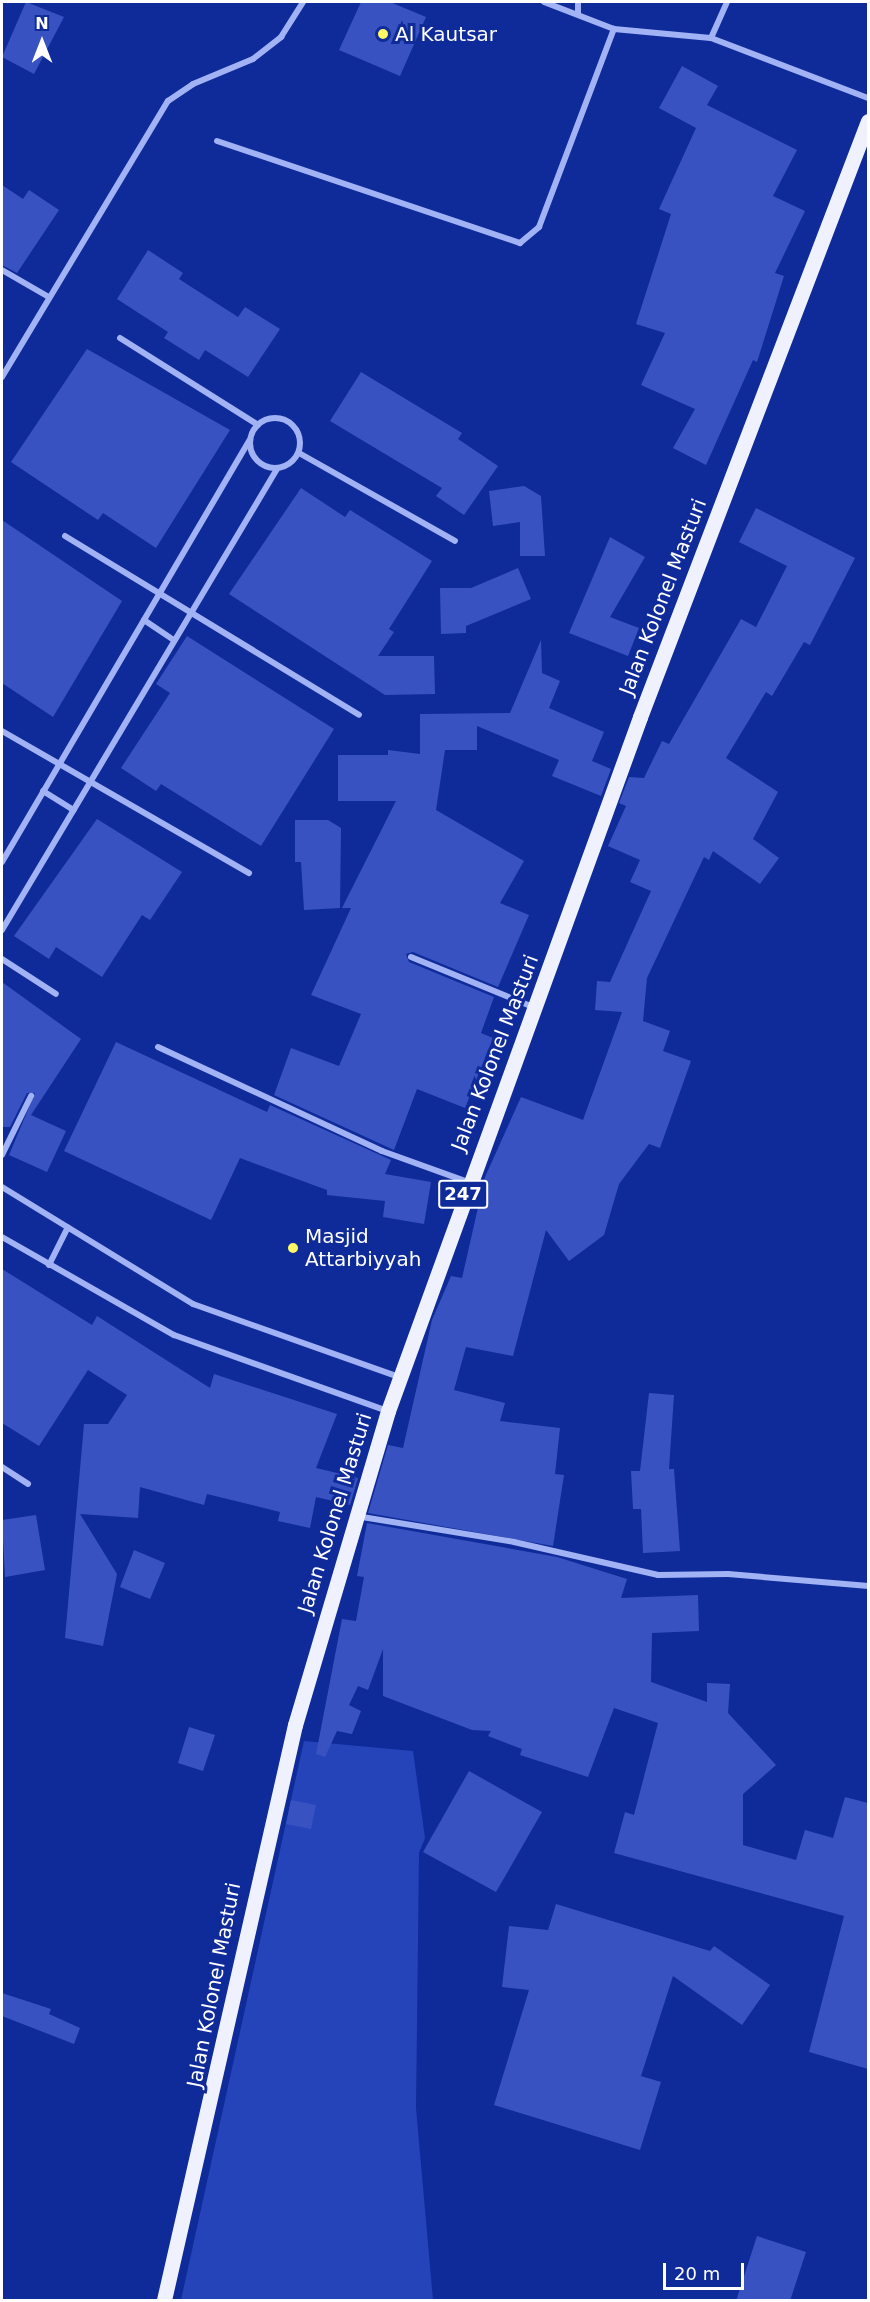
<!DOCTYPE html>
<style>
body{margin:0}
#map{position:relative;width:870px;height:2302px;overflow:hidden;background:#0f2a99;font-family:"DejaVu Sans",sans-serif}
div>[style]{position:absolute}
.green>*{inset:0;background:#2544ba}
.building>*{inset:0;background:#3853c1}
.minor>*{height:6px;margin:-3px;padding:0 3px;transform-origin:3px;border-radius:3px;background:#a1b2f5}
.minor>.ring{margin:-3px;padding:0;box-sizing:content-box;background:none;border:6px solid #a1b2f5;border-radius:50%}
.primary>*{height:15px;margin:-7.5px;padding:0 7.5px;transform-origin:7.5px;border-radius:7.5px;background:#eff1ff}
.dots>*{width:16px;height:16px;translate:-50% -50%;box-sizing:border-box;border:3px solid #0f2a99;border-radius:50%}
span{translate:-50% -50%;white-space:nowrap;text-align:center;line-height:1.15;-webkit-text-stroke:6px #0f2a99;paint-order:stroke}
.shield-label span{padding:2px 4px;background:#0f2a99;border:2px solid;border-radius:4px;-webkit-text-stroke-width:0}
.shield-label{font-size:18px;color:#fff;font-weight:700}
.poi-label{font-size:20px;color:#fff}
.left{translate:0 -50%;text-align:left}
.street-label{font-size:20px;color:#fff}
.frame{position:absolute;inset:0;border:3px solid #fff;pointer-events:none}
.north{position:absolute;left:12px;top:12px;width:60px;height:60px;-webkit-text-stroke:4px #0f2a99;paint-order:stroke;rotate:0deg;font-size:16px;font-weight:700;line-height:24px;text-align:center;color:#fff}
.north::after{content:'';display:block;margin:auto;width:21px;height:27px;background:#fff;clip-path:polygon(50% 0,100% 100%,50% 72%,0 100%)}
.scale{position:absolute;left:663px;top:2263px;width:81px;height:27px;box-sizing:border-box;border:3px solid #fff;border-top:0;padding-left:8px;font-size:18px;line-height:21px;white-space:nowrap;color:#fff;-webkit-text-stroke:4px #0f2a99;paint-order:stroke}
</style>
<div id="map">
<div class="green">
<i style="clip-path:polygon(304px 1741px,413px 1751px,425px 1838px,419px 1853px,416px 2108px,433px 2300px,181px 2300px)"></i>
</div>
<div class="building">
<i style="clip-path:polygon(26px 2px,64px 17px,34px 74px,2px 57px)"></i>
<i style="clip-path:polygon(361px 2px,390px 2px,426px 17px,400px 76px,339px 50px)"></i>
<i style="clip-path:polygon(682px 66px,718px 86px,707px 105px,797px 150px,773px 196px,805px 211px,775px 273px,784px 276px,757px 362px,753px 360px,706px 465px,673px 448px,695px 409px,641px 385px,665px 333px,636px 324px,671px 214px,659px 209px,696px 128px,659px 108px)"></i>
<i style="clip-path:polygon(2px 185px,23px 199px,29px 190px,59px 210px,17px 273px,2px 265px)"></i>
<i style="clip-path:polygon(148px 250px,183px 273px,179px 279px,238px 317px,245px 307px,280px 329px,248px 377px,205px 350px,199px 360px,164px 338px,168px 332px,117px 299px)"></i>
<i style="clip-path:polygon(87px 349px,230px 430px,156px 548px,103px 513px,98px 520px,11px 462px)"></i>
<i style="clip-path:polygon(361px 372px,462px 433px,458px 439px,498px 466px,464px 515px,436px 496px,442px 488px,330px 421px)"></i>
<i style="clip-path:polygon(524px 486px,541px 496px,545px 556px,520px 556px,520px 522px,493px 526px,489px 491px)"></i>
<i style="clip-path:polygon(301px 488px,345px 517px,350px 510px,432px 561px,389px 629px,394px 632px,378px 656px,434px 656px,435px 694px,385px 695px,229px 594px)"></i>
<i style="clip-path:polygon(756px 508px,855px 558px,810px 645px,804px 642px,772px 696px,766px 692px,726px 758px,778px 792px,753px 839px,779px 858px,760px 884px,713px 851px,709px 860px,704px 857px,647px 978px,643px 1021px,670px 1031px,663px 1051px,691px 1061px,660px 1148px,649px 1144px,619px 1184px,604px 1235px,569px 1261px,546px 1230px,513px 1356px,466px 1347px,454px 1390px,505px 1403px,500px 1421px,560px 1428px,555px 1474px,564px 1475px,553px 1546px,368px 1513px,388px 1445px,403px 1448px,432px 1320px,451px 1276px,462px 1278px,485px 1177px,521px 1097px,583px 1120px,622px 1012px,595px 1010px,597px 981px,610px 982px,651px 891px,630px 882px,640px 860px,608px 846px,626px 806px,619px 803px,629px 777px,644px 778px,662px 741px,669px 744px,741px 619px,756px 627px,787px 566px,739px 542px)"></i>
<i style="clip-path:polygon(2px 520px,122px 601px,53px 717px,2px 683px)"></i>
<i style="clip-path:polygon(610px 537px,645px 557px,610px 617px,639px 628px,628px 656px,569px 633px)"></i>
<i style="clip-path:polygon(518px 568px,531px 599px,466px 626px,466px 633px,441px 634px,440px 588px,471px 588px)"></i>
<i style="clip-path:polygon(187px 636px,334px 729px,261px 846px,161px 784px,156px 791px,121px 768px,170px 693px,156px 684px)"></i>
<i style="clip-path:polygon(541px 640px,542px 673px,560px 681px,549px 708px,604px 732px,592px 761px,611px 769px,601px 796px,552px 776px,559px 760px,477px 726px,477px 750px,445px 750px,436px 810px,524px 861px,500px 903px,529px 915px,498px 987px,413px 952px,406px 954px,409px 962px,494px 997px,481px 1033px,493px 1038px,465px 1108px,417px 1089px,394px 1150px,274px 1095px,291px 1048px,339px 1066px,361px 1014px,311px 995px,351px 908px,342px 908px,396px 801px,338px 801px,338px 755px,388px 755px,388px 750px,420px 754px,420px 714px,510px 713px)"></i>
<i style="clip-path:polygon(97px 819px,182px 872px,150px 920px,142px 915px,102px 977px,56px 947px,49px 959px,14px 936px)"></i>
<i style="clip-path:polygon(295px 820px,328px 820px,341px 828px,340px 908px,304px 910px,301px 862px,295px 862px)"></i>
<i style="clip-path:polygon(2px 982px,81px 1039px,31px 1115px,66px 1131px,47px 1172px,9px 1155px,35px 1093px,27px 1093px,10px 1127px,2px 1127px)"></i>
<i style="clip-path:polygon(116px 1042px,267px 1112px,270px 1105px,391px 1160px,385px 1174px,431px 1182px,424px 1224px,383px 1217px,385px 1201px,327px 1195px,327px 1190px,240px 1158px,211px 1220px,64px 1151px)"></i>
<i style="clip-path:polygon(2px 1269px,92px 1325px,97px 1316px,210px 1388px,214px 1374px,337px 1414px,316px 1468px,358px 1478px,350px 1505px,316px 1497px,310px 1528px,278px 1521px,280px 1512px,207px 1494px,204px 1505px,140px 1487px,138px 1518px,80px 1514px,117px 1574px,103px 1646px,65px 1638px,84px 1424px,108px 1424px,127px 1395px,88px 1370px,39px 1446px,2px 1423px)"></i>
<i style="clip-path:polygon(649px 1393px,674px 1395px,669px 1469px,674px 1469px,680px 1551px,643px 1553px,641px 1509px,633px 1509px,631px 1471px,640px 1471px)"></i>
<i style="clip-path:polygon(36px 1515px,45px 1570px,5px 1577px,2px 1520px)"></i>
<i style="clip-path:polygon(367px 1523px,557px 1557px,627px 1579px,621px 1598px,698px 1595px,699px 1631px,652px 1633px,651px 1682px,707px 1702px,707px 1683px,730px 1684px,728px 1713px,776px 1765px,743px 1794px,743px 1845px,796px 1860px,805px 1830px,833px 1838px,845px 1797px,868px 1803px,868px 2069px,809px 2052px,844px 1916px,614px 1853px,625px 1812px,634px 1815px,658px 1723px,614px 1708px,588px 1777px,520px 1755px,522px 1749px,488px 1736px,491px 1731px,472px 1730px,383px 1696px,383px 1649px,368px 1690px,358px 1686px,349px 1705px,361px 1711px,352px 1734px,337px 1731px,325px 1757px,316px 1754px,342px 1619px,356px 1621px,364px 1577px,357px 1576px)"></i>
<i style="clip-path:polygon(134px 1550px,165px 1563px,150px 1599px,120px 1587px)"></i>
<i style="clip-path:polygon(189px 1727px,215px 1735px,203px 1771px,178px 1763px)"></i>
<i style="clip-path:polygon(469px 1771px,542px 1812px,496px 1892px,423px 1852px)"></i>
<i style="clip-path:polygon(291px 1800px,316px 1805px,311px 1829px,286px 1824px)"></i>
<i style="clip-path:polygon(556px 1904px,710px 1951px,714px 1946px,770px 1985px,742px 2025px,673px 1976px,641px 2076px,661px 2082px,640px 2150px,494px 2105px,529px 1990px,502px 1987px,509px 1926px,548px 1930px)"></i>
<i style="clip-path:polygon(2px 1993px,51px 2009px,49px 2014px,80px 2028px,74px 2044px,2px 2016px)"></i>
<i style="clip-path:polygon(757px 2236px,806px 2252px,790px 2301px,736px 2301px)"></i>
</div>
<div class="minor">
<i style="left:544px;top:2px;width:75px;rotate:21.1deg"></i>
<i style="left:614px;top:29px;width:97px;rotate:5.3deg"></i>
<i style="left:711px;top:38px;width:168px;rotate:20.9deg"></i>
<i style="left:578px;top:14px;width:12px;rotate:-90deg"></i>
<i style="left:711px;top:38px;width:39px;rotate:-66deg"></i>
<i style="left:217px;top:141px;width:320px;rotate:18.6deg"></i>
<i style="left:520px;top:243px;width:25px;rotate:-40deg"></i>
<i style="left:539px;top:227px;width:212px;rotate:-69.3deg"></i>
<i style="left:2px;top:270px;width:52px;rotate:30deg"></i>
<i style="left:120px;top:338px;width:163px;rotate:32.2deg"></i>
<i style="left:2px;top:377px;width:322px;rotate:-59deg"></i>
<i style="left:168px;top:101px;width:30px;rotate:-34deg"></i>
<i style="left:193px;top:84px;width:65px;rotate:-22.6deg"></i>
<i style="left:253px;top:59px;width:36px;rotate:-38deg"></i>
<i style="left:281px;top:37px;width:41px;rotate:-57.8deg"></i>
<i class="ring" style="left:250px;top:418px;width:44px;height:44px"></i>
<i style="left:299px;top:453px;width:179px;rotate:29.4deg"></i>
<i style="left:65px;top:536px;width:344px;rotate:31.3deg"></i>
<i style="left:144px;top:620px;width:36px;rotate:34deg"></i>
<i style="left:2px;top:731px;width:285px;rotate:29.9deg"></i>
<i style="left:43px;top:791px;width:36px;rotate:32deg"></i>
<i style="left:2px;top:862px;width:489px;rotate:-59.6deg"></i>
<i style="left:2px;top:930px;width:537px;rotate:-59.18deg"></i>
<i style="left:411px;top:957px;width:132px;rotate:22.3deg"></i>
<i style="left:2px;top:959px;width:64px;rotate:32.9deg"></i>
<i style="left:158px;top:1047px;width:247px;rotate:24.9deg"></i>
<i style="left:382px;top:1151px;width:91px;rotate:19.8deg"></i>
<i style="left:2px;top:1155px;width:66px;rotate:-63.8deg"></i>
<i style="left:2px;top:1187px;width:224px;rotate:31.5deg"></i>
<i style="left:193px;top:1304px;width:219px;rotate:19.5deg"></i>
<i style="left:2px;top:1237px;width:198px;rotate:29.7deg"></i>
<i style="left:174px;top:1335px;width:227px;rotate:19.6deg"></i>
<i style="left:49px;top:1265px;width:42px;rotate:-63.4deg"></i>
<i style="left:2px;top:1467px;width:31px;rotate:33deg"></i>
<i style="left:356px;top:1516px;width:160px;rotate:9.3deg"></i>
<i style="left:514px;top:1542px;width:148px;rotate:12.9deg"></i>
<i style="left:658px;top:1575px;width:70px;rotate:-0.8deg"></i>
<i style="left:728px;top:1574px;width:141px;rotate:4.9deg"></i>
</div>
<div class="primary">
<i style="left:164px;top:2300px;width:590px;rotate:-77.17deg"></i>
<i style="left:295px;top:1725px;width:327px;rotate:-73.5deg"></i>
<i style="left:388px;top:1411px;width:738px;rotate:-70.04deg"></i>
<i style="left:640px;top:717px;width:638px;rotate:-69.07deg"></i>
</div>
<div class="dots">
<i style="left:383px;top:34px;background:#fff865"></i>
<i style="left:293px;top:1248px;background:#fff865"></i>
</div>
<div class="shield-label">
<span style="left:463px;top:1194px">247</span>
</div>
<div class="poi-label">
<span class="left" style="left:395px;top:34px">Al Kautsar</span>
<span class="left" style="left:305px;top:1248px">Masjid<br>Attarbiyyah</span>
</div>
<div class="street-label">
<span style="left:663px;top:597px;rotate:-69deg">Jalan Kolonel Masturi</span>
<span style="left:495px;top:1053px;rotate:-69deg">Jalan Kolonel Masturi</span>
<span style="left:335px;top:1513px;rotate:-73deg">Jalan Kolonel Masturi</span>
<span style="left:214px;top:1985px;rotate:-79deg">Jalan Kolonel Masturi</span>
</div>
<div class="frame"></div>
<div class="north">N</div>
<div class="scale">20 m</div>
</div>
